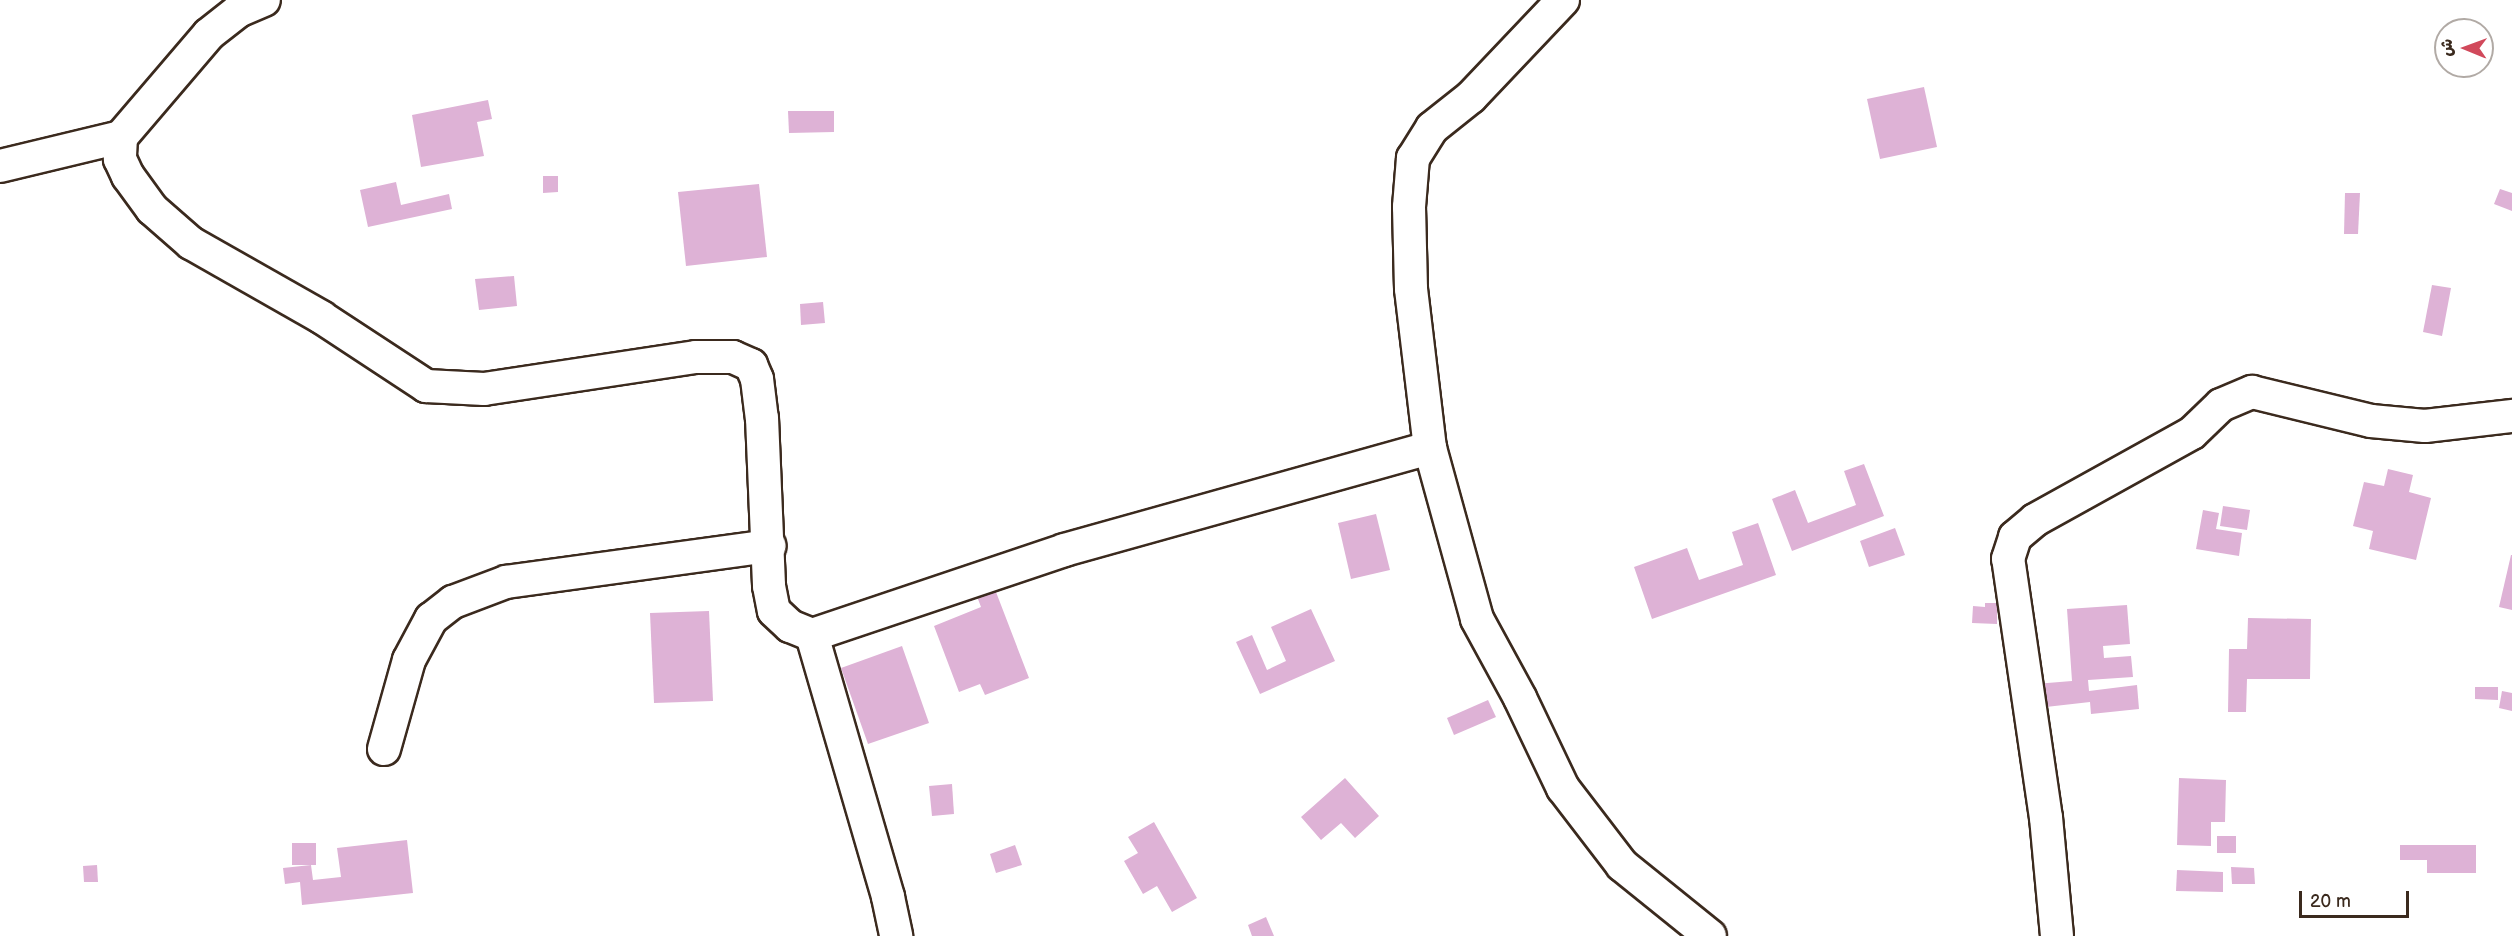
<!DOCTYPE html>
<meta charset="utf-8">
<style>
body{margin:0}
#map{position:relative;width:2512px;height:936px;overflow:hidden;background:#fff;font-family:"Balsamiq Sans","Playpen Sans Arabic",sans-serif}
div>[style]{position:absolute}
.building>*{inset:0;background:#deb2d6}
.roads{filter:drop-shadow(2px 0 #3b2a1e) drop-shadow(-2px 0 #3b2a1e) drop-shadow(0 2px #3b2a1e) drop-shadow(0 -2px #3b2a1e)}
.street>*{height:32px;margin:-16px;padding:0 16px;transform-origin:16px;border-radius:16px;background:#fff}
span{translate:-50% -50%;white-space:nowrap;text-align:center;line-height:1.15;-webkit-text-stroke:6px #fff;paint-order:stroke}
.north{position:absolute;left:2434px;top:18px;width:60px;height:60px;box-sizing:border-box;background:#fff;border:2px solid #b1aaa5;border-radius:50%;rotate:271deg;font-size:16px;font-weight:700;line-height:24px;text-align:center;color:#3b2a1e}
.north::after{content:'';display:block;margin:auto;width:21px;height:27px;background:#d1495b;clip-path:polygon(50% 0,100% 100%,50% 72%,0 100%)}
.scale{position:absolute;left:2299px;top:891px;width:110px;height:27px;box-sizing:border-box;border:3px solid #3b2a1e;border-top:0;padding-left:8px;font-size:18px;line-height:21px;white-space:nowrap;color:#3b2a1e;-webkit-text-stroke:4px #fff;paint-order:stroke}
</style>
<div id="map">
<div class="building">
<i style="clip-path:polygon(1924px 87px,1937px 147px,1880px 159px,1867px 99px)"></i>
<i style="clip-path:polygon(488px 100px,492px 119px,477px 122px,484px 156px,421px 167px,412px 115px)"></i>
<i style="clip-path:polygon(788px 111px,834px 111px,834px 132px,789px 133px)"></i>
<i style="clip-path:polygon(543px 176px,558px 176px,558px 192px,543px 193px)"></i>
<i style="clip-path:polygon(396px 182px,401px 205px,449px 194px,452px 209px,368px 227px,360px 190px)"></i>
<i style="clip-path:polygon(759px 184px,767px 257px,686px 266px,678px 192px)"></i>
<i style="clip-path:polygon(2500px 189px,2512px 193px,2512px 211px,2494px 204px)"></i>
<i style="clip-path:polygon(2345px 193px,2360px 193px,2358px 234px,2344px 234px)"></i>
<i style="clip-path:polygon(514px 276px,517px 306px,479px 310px,475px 279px)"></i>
<i style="clip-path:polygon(2432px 285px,2451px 288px,2442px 336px,2423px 332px)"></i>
<i style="clip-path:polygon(823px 302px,825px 323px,801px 325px,800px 304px)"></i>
<i style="clip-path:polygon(1864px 464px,1884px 516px,1792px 551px,1772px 499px,1795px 490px,1808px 523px,1856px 505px,1844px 471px)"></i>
<i style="clip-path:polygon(2388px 469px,2413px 475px,2409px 492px,2431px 498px,2416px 560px,2369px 549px,2373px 531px,2353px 526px,2364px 482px,2384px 486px)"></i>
<i style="clip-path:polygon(2223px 506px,2250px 510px,2247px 530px,2220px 526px)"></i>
<i style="clip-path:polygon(2203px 510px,2219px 513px,2216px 529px,2242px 533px,2239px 556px,2196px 549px)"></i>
<i style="clip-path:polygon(1376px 514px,1390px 570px,1351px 579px,1338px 523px)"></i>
<i style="clip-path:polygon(1758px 523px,1776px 575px,1652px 619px,1634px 567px,1687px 548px,1699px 580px,1743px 565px,1732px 532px)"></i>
<i style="clip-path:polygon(1895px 528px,1905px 555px,1869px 567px,1860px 541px)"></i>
<i style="clip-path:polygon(2511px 555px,2512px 555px,2512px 610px,2499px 607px)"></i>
<i style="clip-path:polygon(991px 579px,1029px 678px,985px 695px,980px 684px,959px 692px,934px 626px,981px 607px,973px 586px)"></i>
<i style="clip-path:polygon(1985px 603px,1997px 603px,1997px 624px,1972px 623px,1973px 606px,1985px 607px)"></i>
<i style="clip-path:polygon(2127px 605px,2130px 644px,2103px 646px,2104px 658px,2131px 656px,2133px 677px,2088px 680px,2089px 691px,2137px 685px,2139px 709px,2091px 714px,2090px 702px,2037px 708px,2035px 684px,2072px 681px,2067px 609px)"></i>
<i style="clip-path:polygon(1311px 609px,1335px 661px,1260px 694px,1236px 642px,1252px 635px,1267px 670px,1286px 661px,1271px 627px)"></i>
<i style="clip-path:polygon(709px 611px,713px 701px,654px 703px,650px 613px)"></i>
<i style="clip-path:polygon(2248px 618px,2311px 619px,2310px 679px,2247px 679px,2246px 712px,2228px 712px,2229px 649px,2247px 649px)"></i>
<i style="clip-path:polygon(902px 646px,929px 723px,868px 744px,841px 668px)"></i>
<i style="clip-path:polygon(2475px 687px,2498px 687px,2498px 700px,2475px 699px)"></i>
<i style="clip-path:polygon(2502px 691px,2512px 693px,2512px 711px,2499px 708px)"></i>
<i style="clip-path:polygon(1488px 700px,1496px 717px,1454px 735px,1447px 718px)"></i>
<i style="clip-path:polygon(1345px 778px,1379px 816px,1355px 838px,1341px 823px,1321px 840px,1301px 817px)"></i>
<i style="clip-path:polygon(2179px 778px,2226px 780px,2225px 822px,2211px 822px,2211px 846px,2177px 845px)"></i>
<i style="clip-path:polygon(952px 784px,954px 814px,932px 816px,929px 786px)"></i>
<i style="clip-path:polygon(1154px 822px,1197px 898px,1172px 912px,1157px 886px,1143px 894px,1124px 861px,1138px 853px,1128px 837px)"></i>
<i style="clip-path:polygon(2217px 836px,2236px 836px,2236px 853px,2217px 853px)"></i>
<i style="clip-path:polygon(407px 840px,413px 893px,302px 905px,300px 882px,285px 884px,283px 868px,311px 865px,313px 880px,341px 877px,337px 848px)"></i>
<i style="clip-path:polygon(292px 843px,316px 843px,316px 865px,292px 865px)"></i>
<i style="clip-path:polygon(1015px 845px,1022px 865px,996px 873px,990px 854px)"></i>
<i style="clip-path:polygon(2400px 845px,2476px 845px,2476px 873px,2427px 873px,2427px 860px,2400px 860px)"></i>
<i style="clip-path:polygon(97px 865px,98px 882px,84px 882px,83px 866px)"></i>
<i style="clip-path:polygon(2231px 867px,2254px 868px,2255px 884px,2232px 884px)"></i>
<i style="clip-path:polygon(2177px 870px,2223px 872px,2223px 892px,2176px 891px)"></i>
<i style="clip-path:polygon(1266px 917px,1274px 936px,1252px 936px,1248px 925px)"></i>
</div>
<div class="roads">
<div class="street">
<i style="left:1563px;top:0;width:134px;rotate:133.5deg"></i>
<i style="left:1471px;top:97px;width:50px;rotate:141.5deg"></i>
<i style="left:1432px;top:128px;width:36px;rotate:122deg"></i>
<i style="left:1413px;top:158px;width:49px;rotate:94.7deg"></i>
<i style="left:1409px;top:207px;width:82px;rotate:88.6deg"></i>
<i style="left:1411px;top:289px;width:160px;rotate:83.2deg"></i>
<i style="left:1430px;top:448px;width:177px;rotate:74.6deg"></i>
<i style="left:1477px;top:619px;width:90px;rotate:61.4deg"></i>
<i style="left:1520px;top:698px;width:100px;rotate:64.5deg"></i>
<i style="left:1563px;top:788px;width:97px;rotate:52.5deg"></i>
<i style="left:1622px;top:865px;width:113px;rotate:38.9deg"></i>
<i style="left:121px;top:137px;width:22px;rotate:93deg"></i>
<i style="left:120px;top:159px;width:19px;rotate:65deg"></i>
<i style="left:128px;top:176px;width:41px;rotate:54deg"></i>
<i style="left:152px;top:209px;width:52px;rotate:41.1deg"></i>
<i style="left:191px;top:243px;width:150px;rotate:29.6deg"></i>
<i style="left:321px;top:317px;width:126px;rotate:33.3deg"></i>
<i style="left:426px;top:386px;width:58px;rotate:3deg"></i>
<i style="left:484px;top:389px;width:214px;rotate:-8.6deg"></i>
<i style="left:696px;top:357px;width:37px"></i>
<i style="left:733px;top:357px;width:20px;rotate:24deg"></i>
<i style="left:751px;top:365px;width:15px;rotate:67deg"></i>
<i style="left:757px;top:379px;width:39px;rotate:83deg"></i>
<i style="left:762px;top:418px;width:168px;rotate:87.6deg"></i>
<i style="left:769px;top:586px;width:25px;rotate:79deg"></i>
<i style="left:774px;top:611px;width:22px;rotate:43deg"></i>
<i style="left:790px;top:626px;width:24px;rotate:22deg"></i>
<i style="left:812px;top:635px;width:266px;rotate:-18.6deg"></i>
<i style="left:1064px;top:550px;width:380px;rotate:-15.6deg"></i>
<i style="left:0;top:166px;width:124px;rotate:-13.5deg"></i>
<i style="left:121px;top:137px;width:135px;rotate:-49.5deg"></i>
<i style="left:209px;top:34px;width:37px;rotate:-38deg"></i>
<i style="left:238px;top:11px;width:28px;rotate:-23deg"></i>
<i style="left:812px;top:635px;width:273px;rotate:73.8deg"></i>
<i style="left:888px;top:897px;width:40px;rotate:78deg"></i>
<i style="left:384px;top:749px;width:92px;rotate:-74.3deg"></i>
<i style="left:409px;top:660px;width:47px;rotate:-61.8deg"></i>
<i style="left:431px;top:619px;width:28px;rotate:-38deg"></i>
<i style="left:453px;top:602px;width:57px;rotate:-20.7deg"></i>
<i style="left:506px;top:582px;width:266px;rotate:-7.8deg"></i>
<i style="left:2057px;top:936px;width:119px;rotate:-95.3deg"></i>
<i style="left:2046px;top:818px;width:262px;rotate:-98.3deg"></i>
<i style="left:2008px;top:559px;width:23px;rotate:-72deg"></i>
<i style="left:2015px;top:537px;width:26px;rotate:-40deg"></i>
<i style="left:2035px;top:520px;width:179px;rotate:-29deg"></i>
<i style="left:2192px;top:433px;width:40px;rotate:-44deg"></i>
<i style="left:2221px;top:405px;width:34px;rotate:-23deg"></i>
<i style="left:2252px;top:392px;width:122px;rotate:13.7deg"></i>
<i style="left:2371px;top:421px;width:54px;rotate:5.3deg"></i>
<i style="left:2425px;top:426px;width:88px;rotate:-6.6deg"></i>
</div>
</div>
<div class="north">ش</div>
<div class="scale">20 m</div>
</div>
